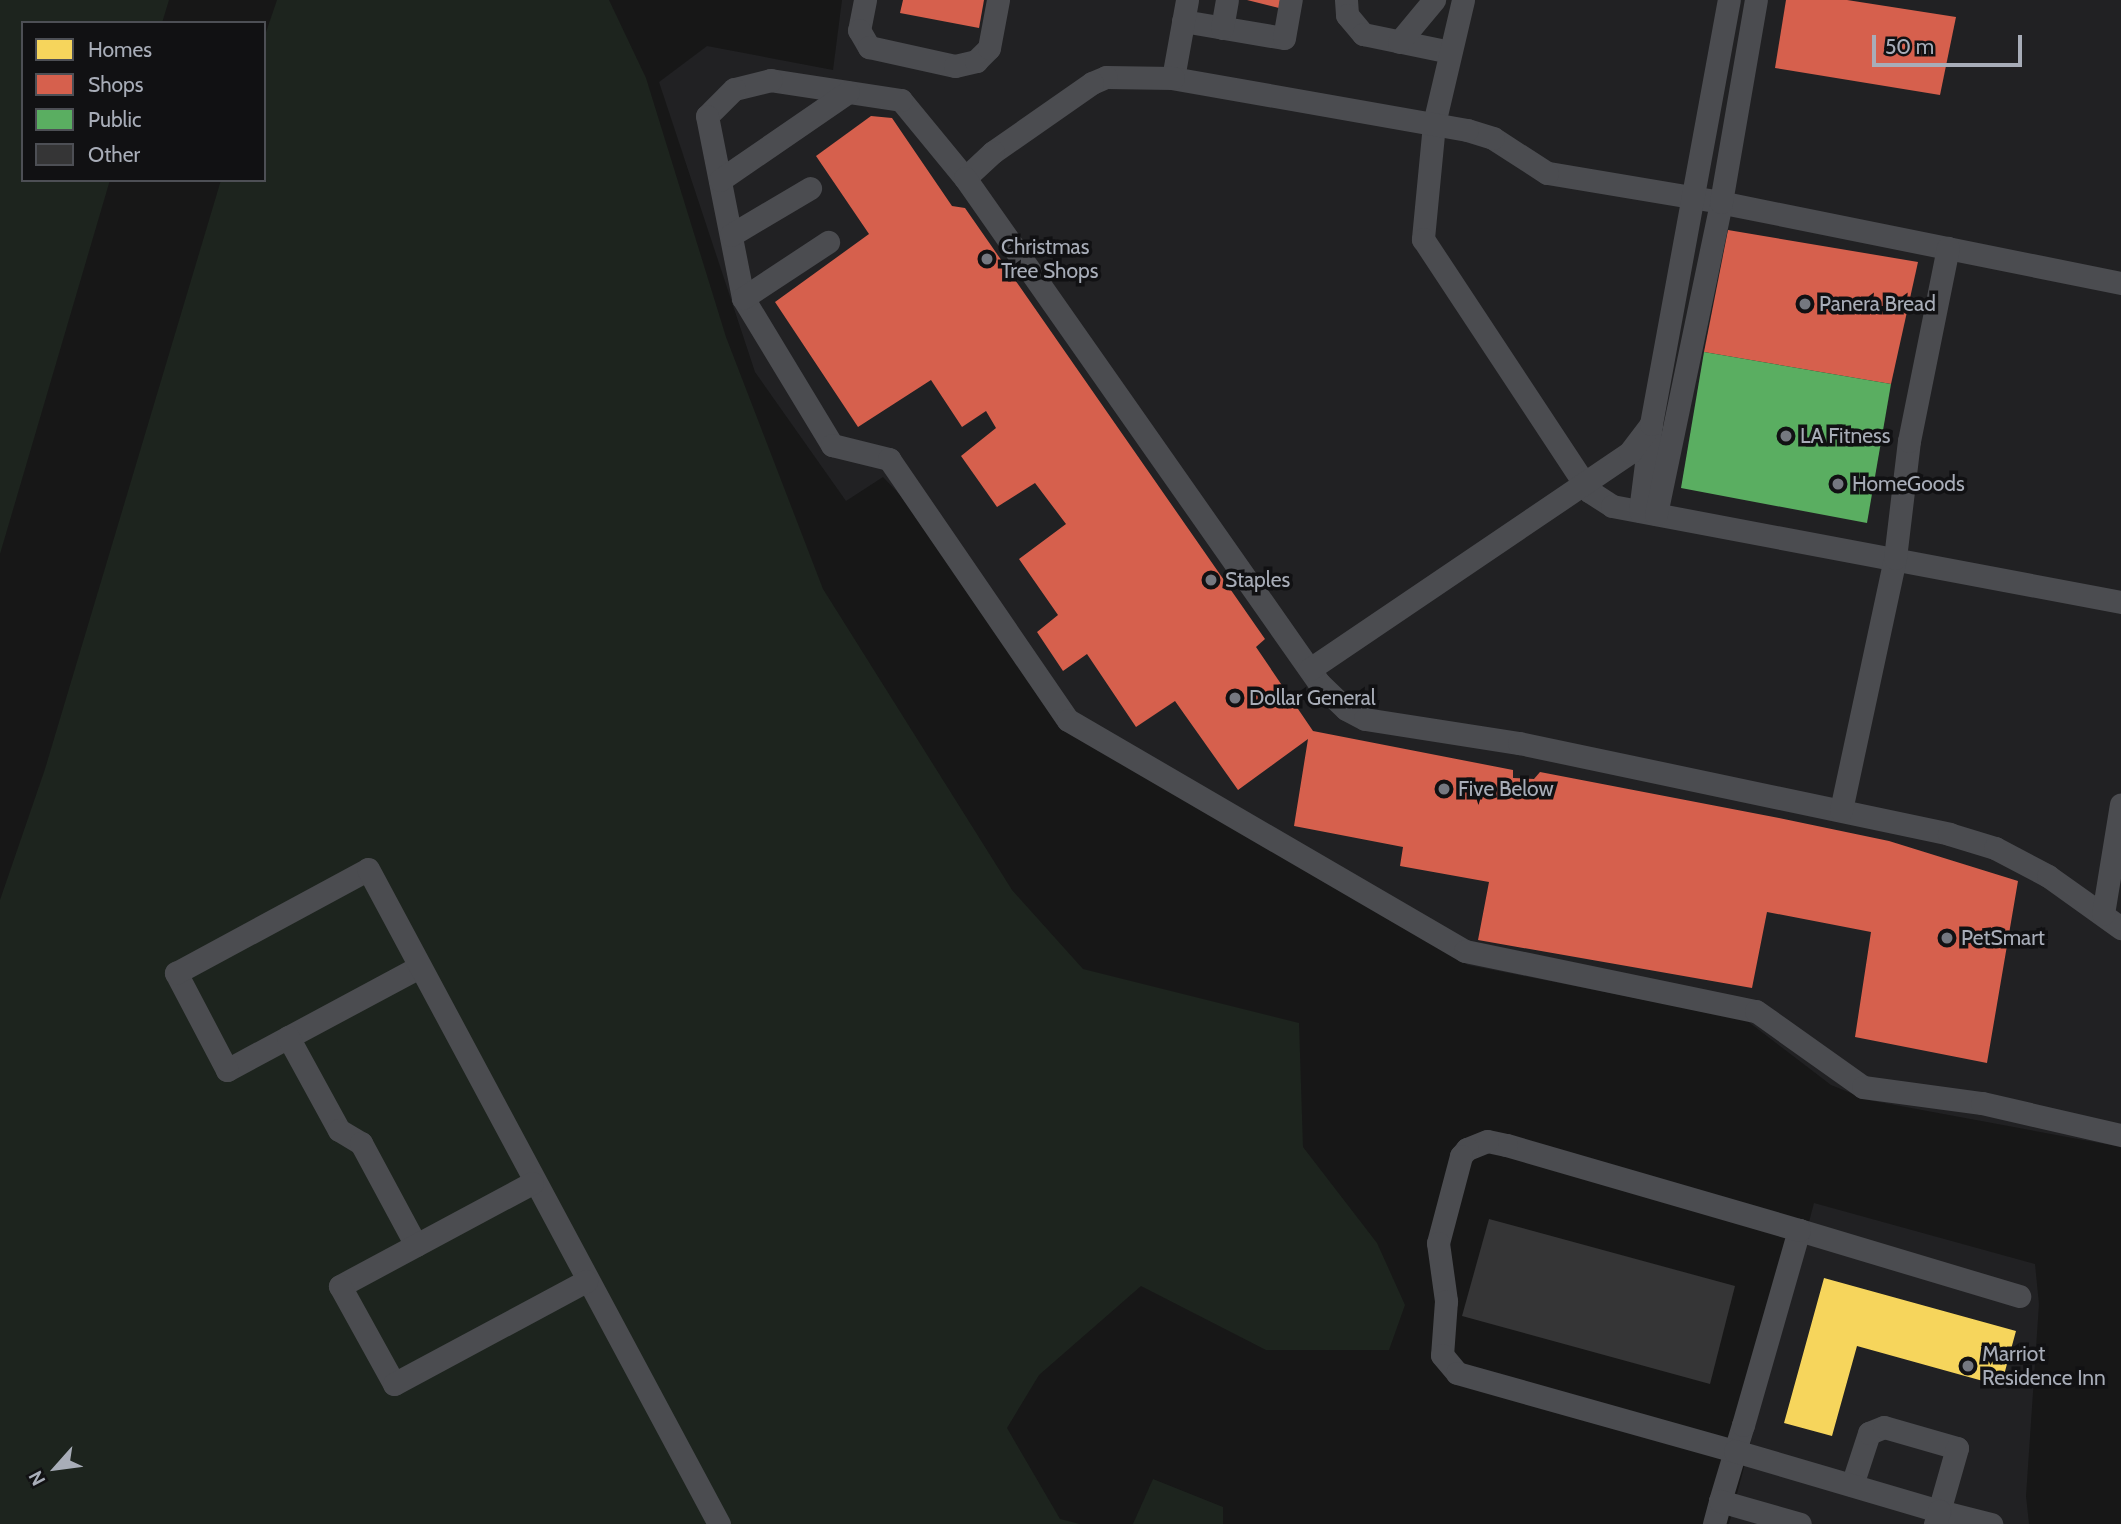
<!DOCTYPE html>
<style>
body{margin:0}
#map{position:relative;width:2121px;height:1524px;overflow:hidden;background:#171717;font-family:Cabin,sans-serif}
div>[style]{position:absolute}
.built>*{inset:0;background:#212123}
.green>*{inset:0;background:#1d241e}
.homes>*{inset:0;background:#f6d55c}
.shops>*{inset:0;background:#d6604d}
.public>*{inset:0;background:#5aae61}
.building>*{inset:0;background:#353536}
.minor>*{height:23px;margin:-11.5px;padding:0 11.5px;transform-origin:11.5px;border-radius:11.5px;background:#4b4c50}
.dots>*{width:19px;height:19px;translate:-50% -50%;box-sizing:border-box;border:4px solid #111113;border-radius:50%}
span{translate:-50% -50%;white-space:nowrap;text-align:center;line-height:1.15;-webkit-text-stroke:7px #111113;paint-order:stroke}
.poi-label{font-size:21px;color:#a8adb8}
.left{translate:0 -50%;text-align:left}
.legend{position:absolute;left:21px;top:21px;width:245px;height:161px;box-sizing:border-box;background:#111113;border:2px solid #4d4f55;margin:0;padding:9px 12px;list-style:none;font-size:21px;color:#a8adb8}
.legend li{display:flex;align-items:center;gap:14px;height:35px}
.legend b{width:35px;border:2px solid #4d4f55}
.north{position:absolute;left:21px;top:1433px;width:70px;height:70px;-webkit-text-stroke:5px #111113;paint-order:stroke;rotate:242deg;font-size:19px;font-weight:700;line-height:28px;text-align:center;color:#a8adb8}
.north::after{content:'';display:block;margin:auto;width:24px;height:32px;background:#a8adb8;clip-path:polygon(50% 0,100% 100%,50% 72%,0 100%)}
.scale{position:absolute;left:1872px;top:35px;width:150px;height:32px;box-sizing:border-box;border:4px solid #a8adb8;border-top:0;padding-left:9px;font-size:21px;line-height:24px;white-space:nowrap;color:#a8adb8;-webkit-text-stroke:5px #111113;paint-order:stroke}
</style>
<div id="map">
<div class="built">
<i style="clip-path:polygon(842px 0,2121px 0,2121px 1147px,1868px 1100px,1831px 1085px,1746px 1020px,1468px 965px,1058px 724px,901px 496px,883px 477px,846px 501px,755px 372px,659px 82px,707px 46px,833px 70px)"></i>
<i style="clip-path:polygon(1814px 1203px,2035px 1264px,2039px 1304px,2026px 1496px,2029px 1524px,1729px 1524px)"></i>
</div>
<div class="green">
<i style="clip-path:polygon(0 0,169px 0,162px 23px,23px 23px,23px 180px,110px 180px,0 554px)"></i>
<i style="clip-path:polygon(277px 0,609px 0,646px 78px,726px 337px,823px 589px,1012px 890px,1083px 969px,1299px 1023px,1303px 1147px,1377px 1243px,1405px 1305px,1389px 1350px,1266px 1350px,1141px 1286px,1039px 1375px,1007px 1428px,1060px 1519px,1080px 1524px,0 1524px,0 900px,45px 769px,221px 180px,264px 180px,264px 38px)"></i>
<i style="clip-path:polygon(1153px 1479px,1223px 1507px,1223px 1524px,1133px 1524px)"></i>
</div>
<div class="homes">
<i style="clip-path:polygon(1824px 1278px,2016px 1331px,2001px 1386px,1857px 1346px,1832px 1436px,1784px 1423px)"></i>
</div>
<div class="shops">
<i style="clip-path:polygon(903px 0,984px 0,979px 28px,900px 13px)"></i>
<i style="clip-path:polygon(1247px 0,1280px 0,1279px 8px)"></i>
<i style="clip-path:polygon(1786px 0,1847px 0,1956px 17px,1940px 95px,1775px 68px)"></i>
<i style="clip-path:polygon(871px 116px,892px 118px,952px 206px,965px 208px,1265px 639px,1256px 647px,1313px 731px,1513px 770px,1513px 778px,1534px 779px,1540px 772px,1779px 818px,1889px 841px,2018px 881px,1987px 1063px,1855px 1037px,1871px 932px,1767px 912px,1752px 988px,1478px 940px,1489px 882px,1400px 866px,1403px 847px,1294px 826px,1308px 739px,1238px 790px,1175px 701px,1136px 727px,1087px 654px,1063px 671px,1037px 632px,1058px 615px,1019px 559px,1066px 524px,1035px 483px,997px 507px,961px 456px,996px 428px,986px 411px,962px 427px,931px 380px,858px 427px,775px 302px,869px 234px,816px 156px)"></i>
<i style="clip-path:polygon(1728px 230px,1918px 262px,1891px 384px,1704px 352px)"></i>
</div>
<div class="public">
<i style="clip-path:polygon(1704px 352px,1891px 384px,1867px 523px,1681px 488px)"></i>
</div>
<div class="building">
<i style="clip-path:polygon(1489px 1219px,1735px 1286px,1710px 1384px,1462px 1316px)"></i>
</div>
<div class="minor">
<i style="left:865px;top:0;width:31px;rotate:101deg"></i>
<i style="left:859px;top:30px;width:20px;rotate:60deg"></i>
<i style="left:869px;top:47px;width:88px;rotate:12.5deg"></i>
<i style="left:955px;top:66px;width:22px;rotate:-13deg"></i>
<i style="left:976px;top:61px;width:18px;rotate:-45deg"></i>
<i style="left:989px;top:48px;width:49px;rotate:-79.4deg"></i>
<i style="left:1346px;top:0;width:15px;rotate:86deg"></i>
<i style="left:1347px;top:15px;width:25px;rotate:50deg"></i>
<i style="left:1363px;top:34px;width:89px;rotate:11.7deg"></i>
<i style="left:1463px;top:0;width:127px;rotate:103.2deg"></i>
<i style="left:1434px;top:124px;width:116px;rotate:95.5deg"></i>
<i style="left:1423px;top:239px;width:302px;rotate:56.6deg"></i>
<i style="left:1589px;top:491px;width:27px;rotate:33deg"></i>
<i style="left:1612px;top:506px;width:518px;rotate:10.68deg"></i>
<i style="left:1183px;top:21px;width:102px;rotate:9.6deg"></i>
<i style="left:1284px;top:38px;width:39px;rotate:-80deg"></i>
<i style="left:1222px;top:28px;width:28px;rotate:-80deg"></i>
<i style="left:1399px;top:42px;width:55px;rotate:-50.2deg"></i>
<i style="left:1173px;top:78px;width:79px;rotate:-79.8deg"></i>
<i style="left:965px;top:178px;width:101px;rotate:-129.4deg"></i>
<i style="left:901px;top:100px;width:132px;rotate:-171.3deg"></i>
<i style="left:771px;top:80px;width:38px;rotate:166deg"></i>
<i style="left:734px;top:89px;width:38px;rotate:135deg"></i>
<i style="left:707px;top:116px;width:186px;rotate:78.8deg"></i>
<i style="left:743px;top:298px;width:172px;rotate:58.8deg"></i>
<i style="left:832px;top:445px;width:59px;rotate:13.8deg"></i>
<i style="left:889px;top:459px;width:316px;rotate:55.6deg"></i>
<i style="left:1068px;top:720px;width:459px;rotate:30.2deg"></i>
<i style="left:1465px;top:951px;width:297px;rotate:11.7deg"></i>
<i style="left:1756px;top:1011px;width:131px;rotate:35.4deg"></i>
<i style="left:1863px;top:1087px;width:120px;rotate:7.7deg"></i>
<i style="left:1982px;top:1103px;width:143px;rotate:13deg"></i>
<i style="left:720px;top:180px;width:155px;rotate:-34.5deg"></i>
<i style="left:731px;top:235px;width:92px;rotate:-30.7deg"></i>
<i style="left:2121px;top:283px;width:408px;rotate:-168.6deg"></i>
<i style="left:1721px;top:202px;width:176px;rotate:-170.5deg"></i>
<i style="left:1547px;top:173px;width:64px;rotate:-147.1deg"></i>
<i style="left:1493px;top:138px;width:27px;rotate:-163deg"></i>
<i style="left:1467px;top:130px;width:299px;rotate:-170deg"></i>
<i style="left:1173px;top:78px;width:67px;rotate:-179.1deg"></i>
<i style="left:1106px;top:77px;width:15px;rotate:157deg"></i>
<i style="left:1092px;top:83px;width:121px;rotate:145.1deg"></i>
<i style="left:993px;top:152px;width:38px;rotate:137deg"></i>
<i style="left:965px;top:178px;width:617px;rotate:54.97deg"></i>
<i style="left:1319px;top:683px;width:37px;rotate:44deg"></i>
<i style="left:1346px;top:709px;width:21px;rotate:28deg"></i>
<i style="left:1365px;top:719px;width:156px;rotate:8.9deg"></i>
<i style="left:1519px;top:743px;width:440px;rotate:11.9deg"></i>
<i style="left:1949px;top:834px;width:48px;rotate:16.9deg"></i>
<i style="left:1995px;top:848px;width:60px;rotate:27.8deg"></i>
<i style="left:2048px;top:876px;width:90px;rotate:35.5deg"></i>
<i style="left:743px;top:298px;width:102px;rotate:-33.4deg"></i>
<i style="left:1640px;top:511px;width:88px;rotate:-82.8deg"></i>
<i style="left:1656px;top:514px;width:319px;rotate:-78.2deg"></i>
<i style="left:1721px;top:202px;width:205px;rotate:-80.2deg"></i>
<i style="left:1310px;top:669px;width:387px;rotate:-34.1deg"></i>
<i style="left:1630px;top:452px;width:35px;rotate:-53deg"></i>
<i style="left:1651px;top:424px;width:431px;rotate:-79.6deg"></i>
<i style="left:1841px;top:810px;width:258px;rotate:-77.9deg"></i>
<i style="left:1895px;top:558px;width:118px;rotate:-83.2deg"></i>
<i style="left:1909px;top:441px;width:197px;rotate:-78.6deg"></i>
<i style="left:2103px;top:914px;width:111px;rotate:-80.7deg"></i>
<i style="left:419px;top:967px;width:218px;rotate:151.8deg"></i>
<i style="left:227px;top:1070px;width:110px;rotate:-117.7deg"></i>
<i style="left:176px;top:973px;width:218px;rotate:-28.4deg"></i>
<i style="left:368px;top:869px;width:743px;rotate:61.81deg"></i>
<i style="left:288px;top:1037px;width:106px;rotate:61.3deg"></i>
<i style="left:339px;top:1130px;width:26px;rotate:31deg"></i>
<i style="left:361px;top:1143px;width:116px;rotate:61.7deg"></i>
<i style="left:532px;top:1183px;width:218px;rotate:151.8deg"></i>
<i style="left:340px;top:1286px;width:112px;rotate:61.1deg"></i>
<i style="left:394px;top:1384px;width:218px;rotate:-28.2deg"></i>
<i style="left:1799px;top:1230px;width:230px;rotate:16.7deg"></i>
<i style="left:1852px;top:1485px;width:55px;rotate:-71.9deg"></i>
<i style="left:1869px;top:1433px;width:16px;rotate:-22deg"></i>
<i style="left:1884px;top:1427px;width:76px;rotate:16deg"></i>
<i style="left:1957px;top:1448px;width:66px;rotate:105.9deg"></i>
<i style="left:1939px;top:1511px;width:54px;rotate:14deg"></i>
<i style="left:1720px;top:1501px;width:52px;rotate:-73.3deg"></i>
<i style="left:1735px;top:1451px;width:27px;rotate:-73deg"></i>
<i style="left:1743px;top:1425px;width:203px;rotate:-74deg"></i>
<i style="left:1799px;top:1230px;width:305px;rotate:-163.8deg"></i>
<i style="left:1506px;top:1145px;width:19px;rotate:-168deg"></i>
<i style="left:1487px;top:1141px;width:22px;rotate:158deg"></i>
<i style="left:1467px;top:1149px;width:9px;rotate:131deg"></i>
<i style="left:1461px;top:1156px;width:90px;rotate:104.8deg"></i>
<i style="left:1438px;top:1243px;width:59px;rotate:82.1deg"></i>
<i style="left:1446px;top:1301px;width:54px;rotate:94.2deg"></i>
<i style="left:1442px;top:1355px;width:23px;rotate:50deg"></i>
<i style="left:1457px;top:1373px;width:289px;rotate:15.7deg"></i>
<i style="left:1735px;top:1451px;width:213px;rotate:16.4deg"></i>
<i style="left:1939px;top:1511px;width:14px;rotate:107deg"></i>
<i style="left:1714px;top:1524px;width:24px;rotate:-75deg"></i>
<i style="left:1720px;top:1501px;width:83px;rotate:16deg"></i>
</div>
<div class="dots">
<i style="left:987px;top:259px;background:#757880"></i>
<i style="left:1805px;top:304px;background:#757880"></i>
<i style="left:1786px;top:436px;background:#757880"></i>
<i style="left:1838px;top:484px;background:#757880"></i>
<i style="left:1211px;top:580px;background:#757880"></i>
<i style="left:1235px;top:698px;background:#757880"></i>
<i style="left:1444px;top:789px;background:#757880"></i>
<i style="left:1947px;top:938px;background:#757880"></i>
<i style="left:1968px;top:1366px;background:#757880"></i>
</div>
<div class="poi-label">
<span class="left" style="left:1001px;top:259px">Christmas<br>Tree Shops</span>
<span class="left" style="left:1819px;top:304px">Panera Bread</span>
<span class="left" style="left:1800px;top:436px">LA Fitness</span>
<span class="left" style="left:1852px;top:484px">HomeGoods</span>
<span class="left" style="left:1225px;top:580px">Staples</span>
<span class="left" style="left:1249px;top:698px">Dollar General</span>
<span class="left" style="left:1458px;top:789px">Five Below</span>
<span class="left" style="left:1961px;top:938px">PetSmart</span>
<span class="left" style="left:1982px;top:1366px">Marriot<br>Residence Inn</span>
</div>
<ul class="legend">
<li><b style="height:19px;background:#f6d55c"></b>Homes</li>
<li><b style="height:19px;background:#d6604d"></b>Shops</li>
<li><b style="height:19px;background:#5aae61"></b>Public</li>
<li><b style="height:19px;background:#353536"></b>Other</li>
</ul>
<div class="north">N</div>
<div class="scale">50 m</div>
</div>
